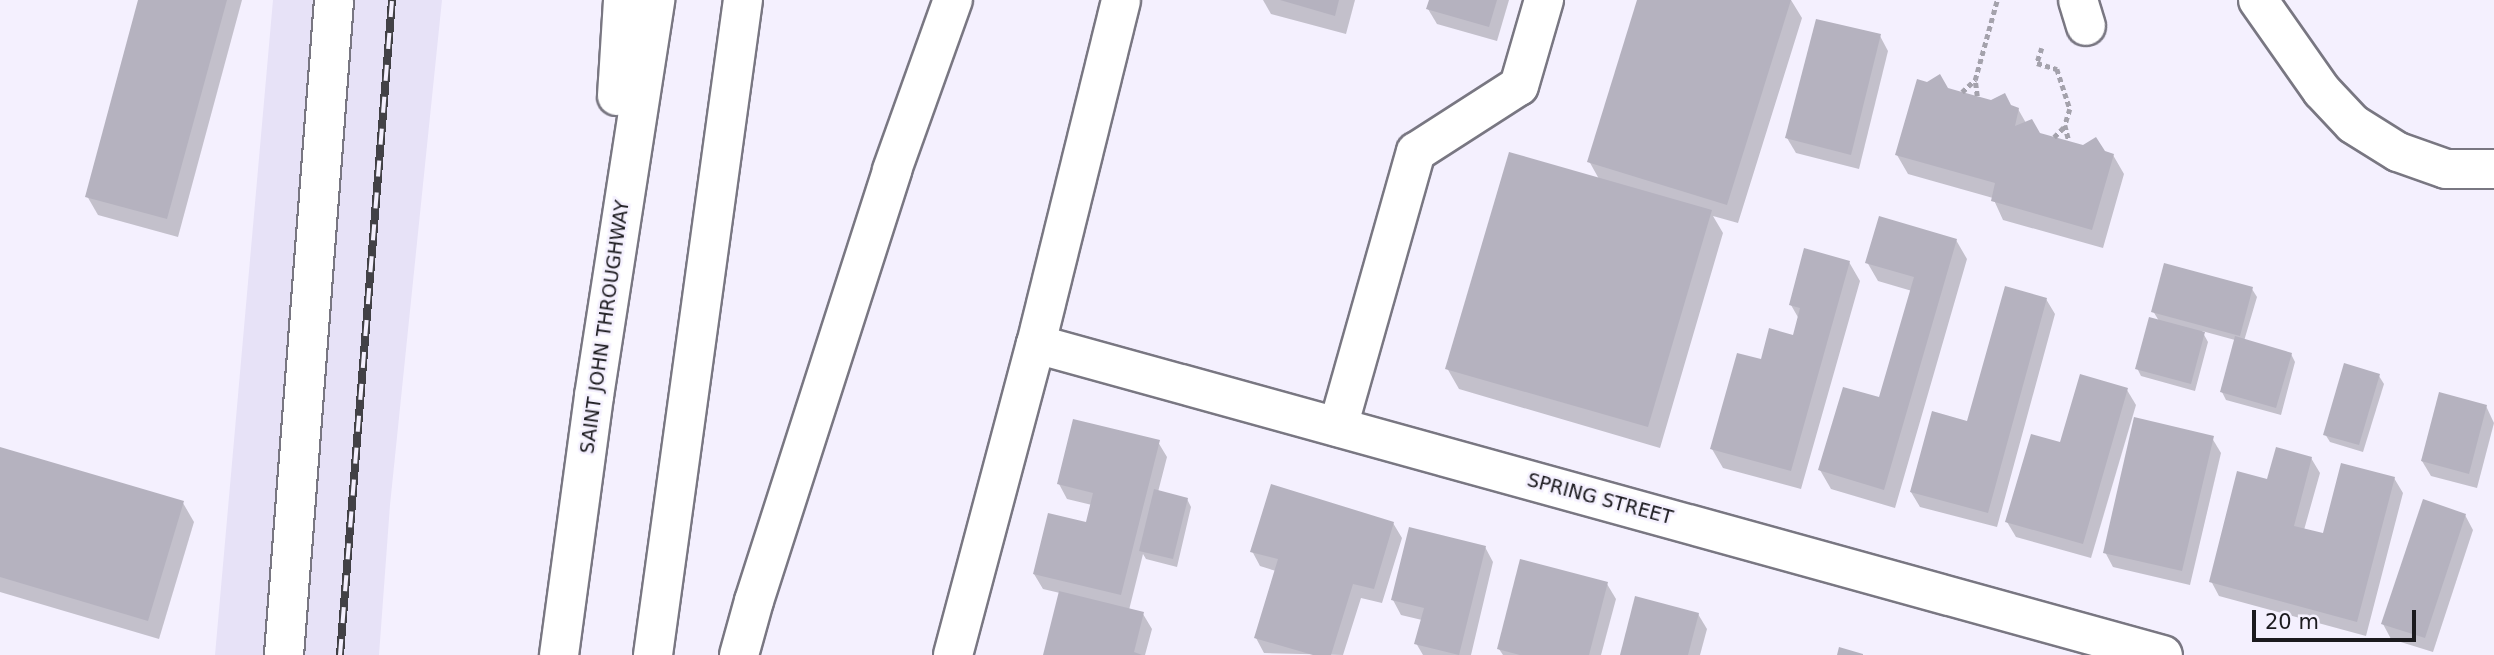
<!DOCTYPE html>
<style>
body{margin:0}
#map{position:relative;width:2494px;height:655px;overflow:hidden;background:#f4f0fe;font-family:"DejaVu Sans",sans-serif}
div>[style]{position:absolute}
.built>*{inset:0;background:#e7e2f7}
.shadow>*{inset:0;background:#0003}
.building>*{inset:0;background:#b5b2bf}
.path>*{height:4.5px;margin-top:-2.25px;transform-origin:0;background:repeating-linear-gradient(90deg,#a4a2ac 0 5px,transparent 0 8.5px)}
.roads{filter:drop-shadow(2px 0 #797782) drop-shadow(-2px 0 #797782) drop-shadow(0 2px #797782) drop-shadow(0 -2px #797782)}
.minor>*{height:38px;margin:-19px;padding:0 19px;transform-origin:19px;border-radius:19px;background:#fff}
.highway>*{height:38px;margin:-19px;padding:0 19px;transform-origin:19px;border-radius:19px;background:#fff}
.rail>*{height:8px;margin-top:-4px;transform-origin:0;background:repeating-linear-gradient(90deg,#f4f0fe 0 16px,#424146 0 32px);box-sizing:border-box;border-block:2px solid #424146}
span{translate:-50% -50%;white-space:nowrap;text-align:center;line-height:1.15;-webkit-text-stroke:5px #f4f0fe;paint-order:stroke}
.street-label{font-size:19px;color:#1b1a1e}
.scale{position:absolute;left:2252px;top:610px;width:164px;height:32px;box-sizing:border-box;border:4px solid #1b1a1e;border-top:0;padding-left:9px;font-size:21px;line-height:24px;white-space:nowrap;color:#1b1a1e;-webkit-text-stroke:5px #f4f0fe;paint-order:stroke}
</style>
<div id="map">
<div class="built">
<i style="clip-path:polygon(273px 0,442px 0,390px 505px,379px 655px,215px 655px)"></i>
</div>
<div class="shadow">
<i style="clip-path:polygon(140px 0,242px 0,178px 237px,98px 215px,87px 196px)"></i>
<i style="clip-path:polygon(1263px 0,1355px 0,1346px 34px,1271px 14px)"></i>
<i style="clip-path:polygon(1431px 0,1509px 0,1497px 41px,1437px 24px,1428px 9px)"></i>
<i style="clip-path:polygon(1639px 0,1791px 0,1802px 18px,1738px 223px,1713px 216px,1723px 233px,1660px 448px,1459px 389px,1447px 368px,1599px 179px,1589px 161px)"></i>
<i style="clip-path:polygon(1880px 36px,1888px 51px,1859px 169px,1796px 153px,1787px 138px)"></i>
<i style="clip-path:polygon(1947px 89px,2018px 109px,2026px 123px,2040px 135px,2113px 155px,2124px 174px,2103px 248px,2003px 220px,1993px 198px,1908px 174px,1897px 155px)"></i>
<i style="clip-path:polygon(1956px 240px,1967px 259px,1895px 508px,1831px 489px,1820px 470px,1881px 399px,1912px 291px,1878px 281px,1867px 262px)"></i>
<i style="clip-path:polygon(1849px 262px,1860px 281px,1801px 489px,1723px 468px,1712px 449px,1762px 361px,1794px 337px,1799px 319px,1791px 305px)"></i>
<i style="clip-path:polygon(2252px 289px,2257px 297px,2244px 341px,2291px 354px,2295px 362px,2281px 415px,2226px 400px,2222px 392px,2235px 340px,2202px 331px,2208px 342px,2195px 391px,2141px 376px,2137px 368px,2159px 321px,2153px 311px)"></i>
<i style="clip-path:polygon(2046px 299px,2055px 314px,1997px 527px,1920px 507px,1911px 492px,1968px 423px)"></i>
<i style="clip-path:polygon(2379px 376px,2384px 384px,2363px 452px,2330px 442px,2325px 434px)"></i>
<i style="clip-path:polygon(2127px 390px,2136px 405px,2091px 558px,2016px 537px,2007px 522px,2061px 444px)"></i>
<i style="clip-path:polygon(2486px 406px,2494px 423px,2477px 488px,2431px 476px,2422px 461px)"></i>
<i style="clip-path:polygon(2212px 438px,2221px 453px,2190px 585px,2113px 567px,2105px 552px)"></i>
<i style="clip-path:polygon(1158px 442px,1167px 457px,1158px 492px,1187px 499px,1191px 507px,1177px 567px,1146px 559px,1143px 554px,1129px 610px,1143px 614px,1152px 629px,1145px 655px,1045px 655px,1060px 593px,1043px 589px,1034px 574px,1088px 524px,1092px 505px,1067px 499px,1059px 484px)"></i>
<i style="clip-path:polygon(0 449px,183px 503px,194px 522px,159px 639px,0 592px)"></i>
<i style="clip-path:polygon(2311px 458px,2320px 473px,2304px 530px,2324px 535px,2394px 478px,2403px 493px,2366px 636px,2219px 596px,2211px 581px,2269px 481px)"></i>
<i style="clip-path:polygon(2465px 515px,2473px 530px,2433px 652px,2391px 639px,2383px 624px)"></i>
<i style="clip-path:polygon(1393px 523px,1402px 538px,1382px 603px,1361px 598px,1343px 655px,1264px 653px,1256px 638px,1276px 571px,1260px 566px,1252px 551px)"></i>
<i style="clip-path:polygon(1485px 547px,1493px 562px,1471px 655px,1423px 655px,1416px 643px,1422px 620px,1401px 615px,1393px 600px)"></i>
<i style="clip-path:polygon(1607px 584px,1616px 599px,1601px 655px,1503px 655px,1499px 649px)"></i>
<i style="clip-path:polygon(1698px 614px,1707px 629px,1700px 655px,1622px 655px)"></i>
</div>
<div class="building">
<i style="clip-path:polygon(138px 0,227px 0,167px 219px,85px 197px)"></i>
<i style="clip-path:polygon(1280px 0,1339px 0,1335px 16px)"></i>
<i style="clip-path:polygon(1429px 0,1497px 0,1489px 27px,1426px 9px)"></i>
<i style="clip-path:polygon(1637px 0,1791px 0,1727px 205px,1587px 162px)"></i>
<i style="clip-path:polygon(1816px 19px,1881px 34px,1851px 155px,1785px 138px)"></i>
<i style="clip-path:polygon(1940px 74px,1948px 88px,1962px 92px,1991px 100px,2005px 93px,2011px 105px,2019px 108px,2015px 126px,2032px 119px,2040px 133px,2083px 145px,2096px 137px,2105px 151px,2114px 154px,2092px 230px,1991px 201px,1995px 183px,1895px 155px,1917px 79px,1927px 82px)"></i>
<i style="clip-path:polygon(1509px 152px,1712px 210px,1648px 427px,1445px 369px)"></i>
<i style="clip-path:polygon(1879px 216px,1957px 239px,1884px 490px,1818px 470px,1843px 387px,1879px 397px,1914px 277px,1865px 263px)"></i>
<i style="clip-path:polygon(1804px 248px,1850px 261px,1791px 471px,1710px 449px,1737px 353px,1761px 359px,1769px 328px,1793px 335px,1800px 308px,1789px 305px)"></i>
<i style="clip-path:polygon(2164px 263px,2253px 287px,2240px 336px,2151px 312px)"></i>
<i style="clip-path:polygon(2005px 286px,2047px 298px,1988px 513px,1910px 492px,1932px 411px,1967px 421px)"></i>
<i style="clip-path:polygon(2149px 317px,2205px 332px,2191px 384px,2135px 369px)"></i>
<i style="clip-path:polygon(2235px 336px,2292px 353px,2276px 408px,2220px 392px)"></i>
<i style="clip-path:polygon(2344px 363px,2380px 374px,2359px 445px,2323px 435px)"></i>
<i style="clip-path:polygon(2080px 374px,2128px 388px,2083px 544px,2005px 522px,2031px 434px,2060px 442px)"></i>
<i style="clip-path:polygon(2439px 392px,2487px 405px,2469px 474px,2421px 461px)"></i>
<i style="clip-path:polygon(2134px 417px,2214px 436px,2182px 571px,2103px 553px)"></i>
<i style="clip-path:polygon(1073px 419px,1160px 440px,1121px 595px,1033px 574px,1048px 513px,1086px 522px,1093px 493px,1057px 484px)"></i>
<i style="clip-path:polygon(0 447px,184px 501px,148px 621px,0 577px)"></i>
<i style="clip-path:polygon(2276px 447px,2312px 457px,2294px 526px,2323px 533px,2341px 463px,2395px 477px,2357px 622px,2209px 582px,2237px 471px,2267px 479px)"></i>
<i style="clip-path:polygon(1271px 484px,1394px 522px,1374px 589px,1353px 584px,1331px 655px,1313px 655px,1254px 638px,1278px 559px,1250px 552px)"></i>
<i style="clip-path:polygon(1154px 489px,1188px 498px,1173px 559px,1139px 551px)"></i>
<i style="clip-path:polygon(2423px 499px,2466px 514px,2425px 638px,2381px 624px)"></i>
<i style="clip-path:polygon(1409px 527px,1486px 546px,1459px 655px,1414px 644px,1424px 608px,1391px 600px)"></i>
<i style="clip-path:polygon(1520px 559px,1608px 582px,1589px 655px,1520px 655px,1497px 649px)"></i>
<i style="clip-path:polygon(1059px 591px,1144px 612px,1134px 652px,1142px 655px,1043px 655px)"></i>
<i style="clip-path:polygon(1635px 596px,1699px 613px,1688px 655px,1620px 655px)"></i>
<i style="clip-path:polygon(1839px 647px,1863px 654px,1863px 655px,1837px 655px)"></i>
</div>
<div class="path">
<i style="left:2042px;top:48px;width:16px;rotate:108deg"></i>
<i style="left:2037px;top:63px;width:21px;rotate:17deg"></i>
<i style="left:2057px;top:69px;width:42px;rotate:72deg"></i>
<i style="left:2070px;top:109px;width:17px;rotate:107deg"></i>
<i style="left:2065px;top:125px;width:16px;rotate:76deg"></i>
<i style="left:1962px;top:92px;width:18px;rotate:-43deg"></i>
<i style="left:1977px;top:96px;width:16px;rotate:-97deg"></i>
<i style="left:1975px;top:80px;width:83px;rotate:-74.6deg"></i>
<i style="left:2054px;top:137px;width:16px;rotate:-45deg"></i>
</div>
<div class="roads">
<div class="minor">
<i style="left:2078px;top:0;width:27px;rotate:73deg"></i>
<i style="left:2258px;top:0;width:111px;rotate:54.9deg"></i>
<i style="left:2322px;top:91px;width:45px;rotate:46.8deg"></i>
<i style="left:2353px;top:124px;width:53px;rotate:31.9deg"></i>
<i style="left:2398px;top:152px;width:51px;rotate:19.5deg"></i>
<i style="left:2446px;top:169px;width:48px"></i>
<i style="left:1036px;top:344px;width:1169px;rotate:15.43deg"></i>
<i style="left:1338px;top:427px;width:286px;rotate:-74.2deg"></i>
<i style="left:1416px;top:152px;width:122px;rotate:-32.7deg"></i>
<i style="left:1519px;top:86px;width:90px;rotate:-73.8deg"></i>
<i style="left:284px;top:655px;width:657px;rotate:-85.63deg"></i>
<i style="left:953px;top:655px;width:322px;rotate:-75.1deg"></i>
<i style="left:1036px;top:344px;width:354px;rotate:-76.1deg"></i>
</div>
<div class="highway">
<i style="left:617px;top:96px;width:96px;rotate:-86.4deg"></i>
<i style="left:559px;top:655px;width:261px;rotate:-82.3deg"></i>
<i style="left:594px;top:396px;width:401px;rotate:-81.2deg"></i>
<i style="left:653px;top:655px;width:661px;rotate:-82.18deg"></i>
<i style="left:739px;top:655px;width:56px;rotate:-74.5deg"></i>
<i style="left:754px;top:601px;width:453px;rotate:-72.2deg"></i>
<i style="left:892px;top:170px;width:181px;rotate:-70.3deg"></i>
</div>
</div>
<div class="rail">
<i style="left:340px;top:655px;width:657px;rotate:-85.46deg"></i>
</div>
<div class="street-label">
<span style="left:605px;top:327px;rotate:-82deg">SAINT JOHN THROUGHWAY</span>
<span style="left:1600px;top:499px;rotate:15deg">SPRING STREET</span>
</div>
<div class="scale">20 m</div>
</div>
